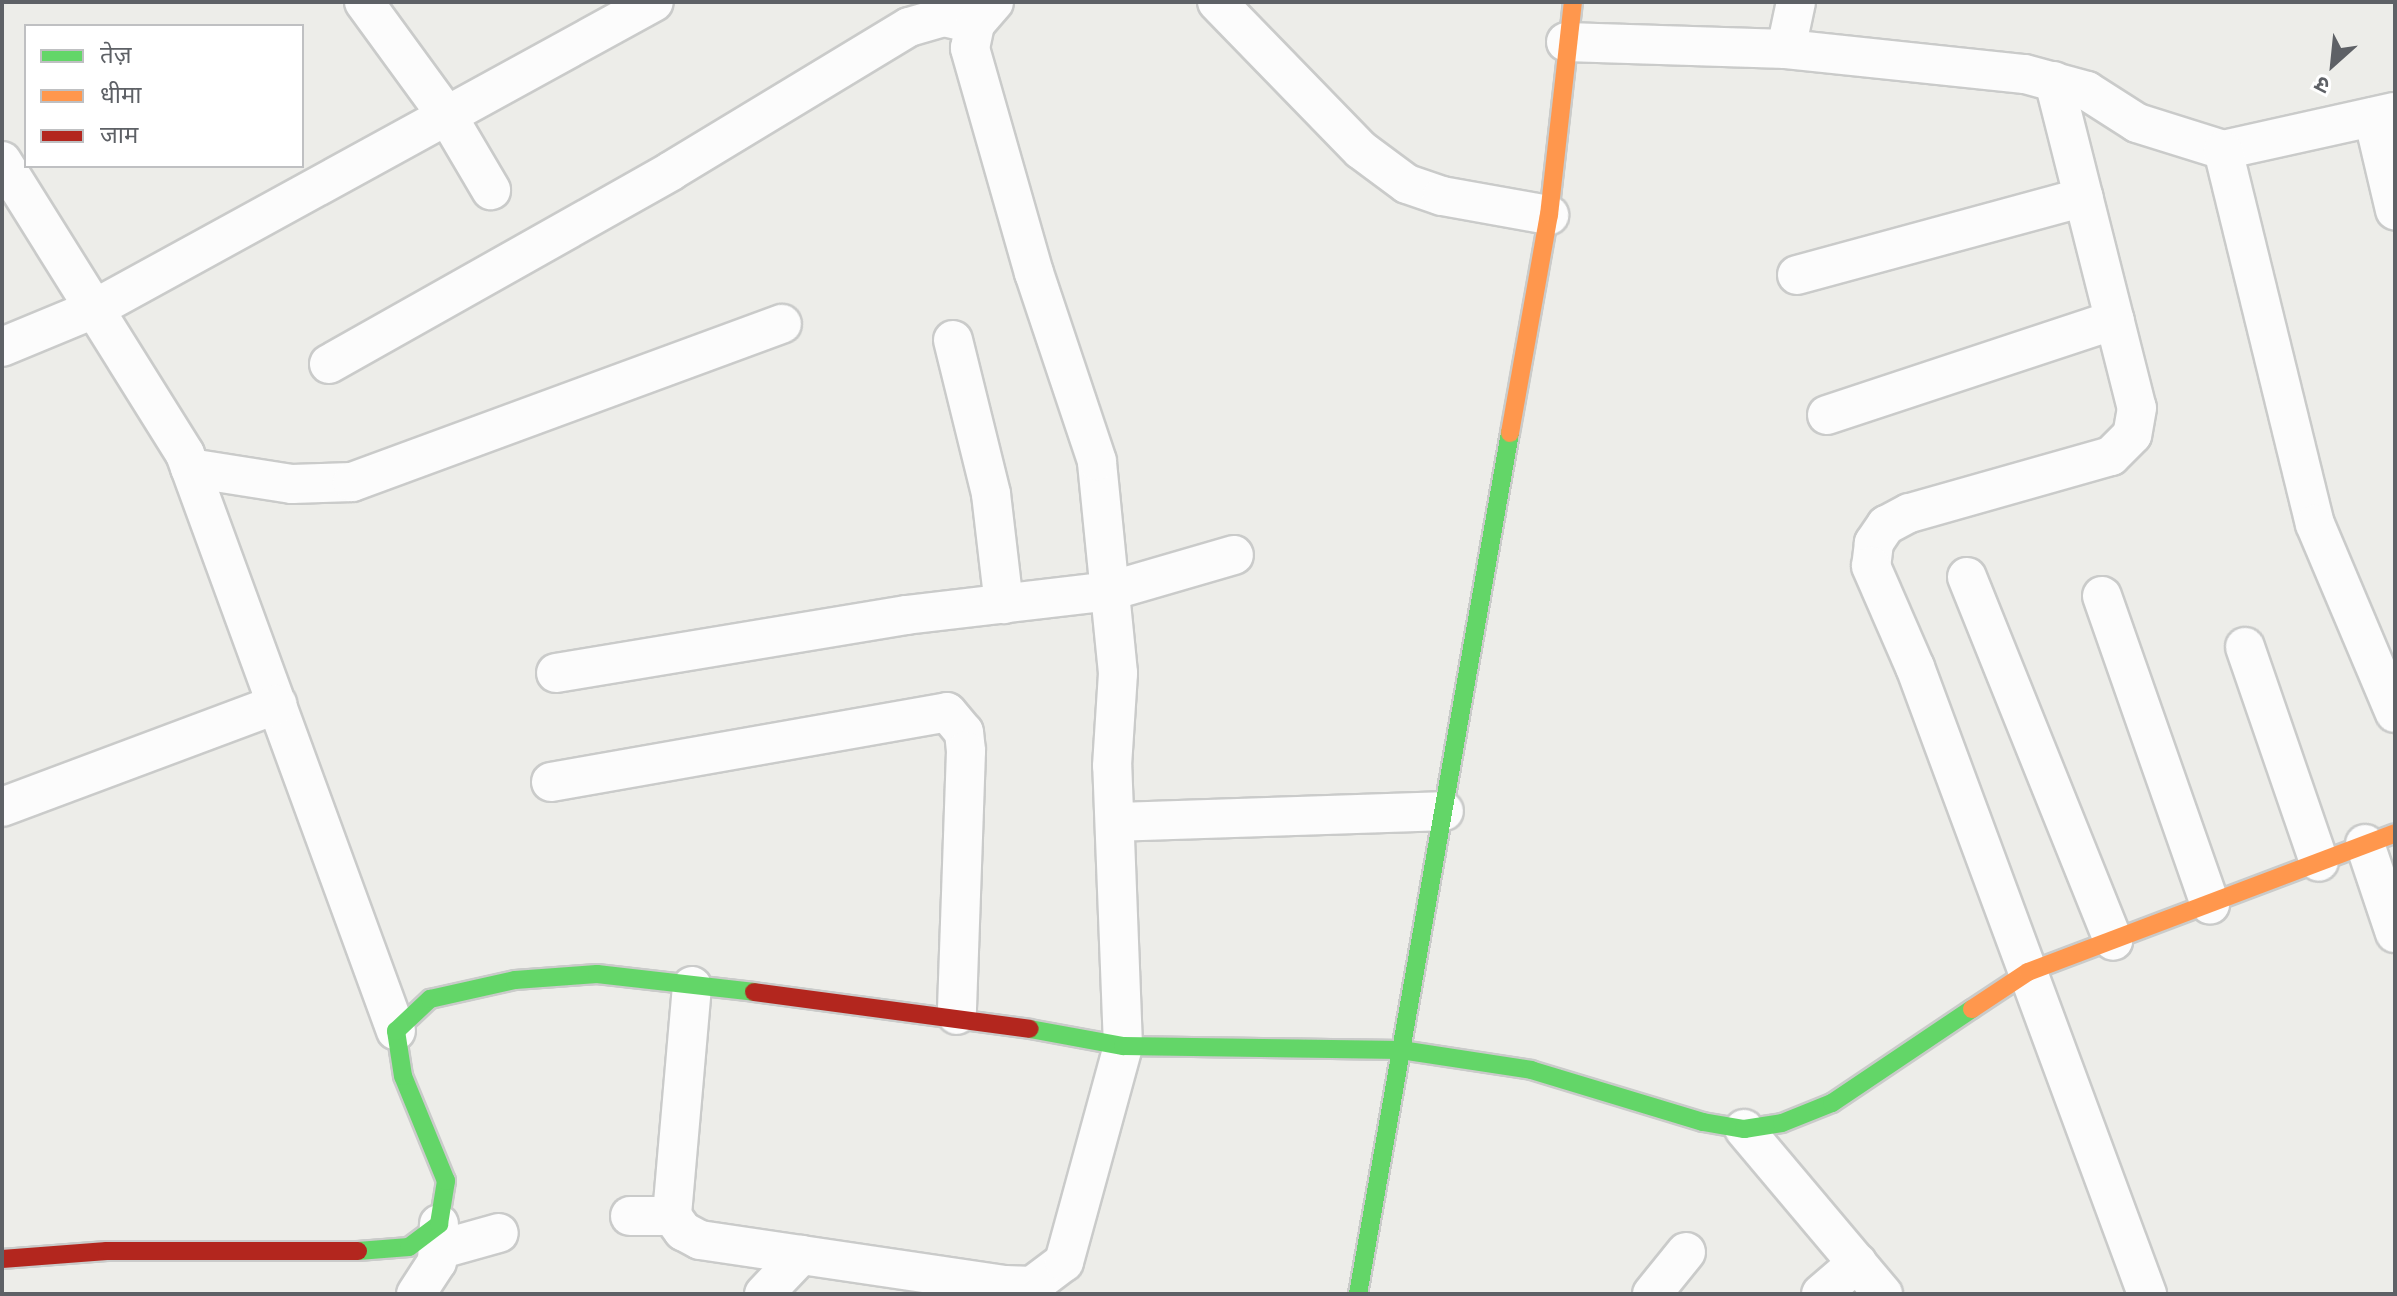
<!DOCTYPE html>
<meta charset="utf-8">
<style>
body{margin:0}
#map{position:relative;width:2397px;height:1296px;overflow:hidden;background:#edede9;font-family:"PT Sans","Noto Sans Devanagari",sans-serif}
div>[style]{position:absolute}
.roads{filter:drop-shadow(2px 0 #cacbca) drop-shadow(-2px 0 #cacbca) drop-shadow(0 2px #cacbca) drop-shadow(0 -2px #cacbca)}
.street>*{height:38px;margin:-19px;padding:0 19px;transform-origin:19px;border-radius:19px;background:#fcfcfc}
.fast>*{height:18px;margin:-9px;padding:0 9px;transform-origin:9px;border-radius:9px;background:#63d668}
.slow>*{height:18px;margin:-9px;padding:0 9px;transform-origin:9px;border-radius:9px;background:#ff974d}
.jam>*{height:18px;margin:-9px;padding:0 9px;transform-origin:9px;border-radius:9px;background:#b3261e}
span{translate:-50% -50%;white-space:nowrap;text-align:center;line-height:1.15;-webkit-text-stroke:8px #fff;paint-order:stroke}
.frame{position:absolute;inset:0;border:4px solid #5e6166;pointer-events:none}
.legend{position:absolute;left:24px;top:24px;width:280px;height:144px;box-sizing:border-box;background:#fff;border:2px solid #bfc0c2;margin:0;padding:10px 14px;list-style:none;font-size:24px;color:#5e6166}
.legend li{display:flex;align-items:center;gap:16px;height:40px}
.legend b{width:40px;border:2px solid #bfc0c2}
.north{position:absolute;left:2293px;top:24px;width:80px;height:80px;-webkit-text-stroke:6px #fff;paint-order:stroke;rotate:207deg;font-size:22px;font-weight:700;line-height:32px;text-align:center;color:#5e6166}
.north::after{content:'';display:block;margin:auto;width:28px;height:36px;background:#5e6166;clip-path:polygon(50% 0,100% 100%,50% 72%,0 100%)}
</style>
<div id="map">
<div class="roads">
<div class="street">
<i style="left:364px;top:2px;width:142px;rotate:53.9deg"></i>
<i style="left:448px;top:117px;width:85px;rotate:59.5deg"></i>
<i style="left:1217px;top:2px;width:206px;rotate:45.8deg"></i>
<i style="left:1361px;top:150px;width:57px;rotate:36.5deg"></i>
<i style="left:1407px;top:184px;width:37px;rotate:19deg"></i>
<i style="left:1442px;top:196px;width:109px;rotate:10.1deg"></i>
<i style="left:1566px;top:42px;width:220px;rotate:1.8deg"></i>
<i style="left:1786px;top:49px;width:48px;rotate:-78deg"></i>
<i style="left:1786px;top:49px;width:240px;rotate:6deg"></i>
<i style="left:2025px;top:74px;width:64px;rotate:15.3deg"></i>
<i style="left:2087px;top:91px;width:59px;rotate:32.6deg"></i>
<i style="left:2137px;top:123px;width:90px;rotate:17.4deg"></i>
<i style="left:2223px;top:150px;width:176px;rotate:-12.5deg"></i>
<i style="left:2054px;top:81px;width:337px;rotate:75.8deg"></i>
<i style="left:2137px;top:408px;width:27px;rotate:100deg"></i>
<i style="left:2132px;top:435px;width:30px;rotate:135deg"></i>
<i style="left:2111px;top:456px;width:210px;rotate:164.2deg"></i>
<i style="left:1909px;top:513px;width:26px;rotate:152deg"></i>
<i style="left:1886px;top:525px;width:22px;rotate:124deg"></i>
<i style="left:1874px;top:543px;width:23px;rotate:97deg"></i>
<i style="left:1871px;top:566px;width:110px;rotate:66.5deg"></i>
<i style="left:1915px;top:667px;width:669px;rotate:69.69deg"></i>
<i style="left:2373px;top:117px;width:96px;rotate:76.7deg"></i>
<i style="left:2223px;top:150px;width:385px;rotate:76.2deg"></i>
<i style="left:2315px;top:524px;width:205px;rotate:67.1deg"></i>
<i style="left:2px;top:161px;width:345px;rotate:58deg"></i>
<i style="left:185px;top:454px;width:614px;rotate:69.91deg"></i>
<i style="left:1797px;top:275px;width:297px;rotate:-15.2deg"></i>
<i style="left:953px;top:340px;width:159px;rotate:76.1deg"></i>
<i style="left:991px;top:494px;width:111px;rotate:83.3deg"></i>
<i style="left:2px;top:347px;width:102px;rotate:-22.5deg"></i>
<i style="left:96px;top:308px;width:636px;rotate:-28.74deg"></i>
<i style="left:329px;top:364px;width:393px;rotate:-29.4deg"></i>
<i style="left:671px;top:171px;width:278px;rotate:-31.2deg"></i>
<i style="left:909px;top:27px;width:36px;rotate:-16deg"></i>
<i style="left:944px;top:17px;width:32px;rotate:13deg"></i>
<i style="left:1827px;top:415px;width:303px;rotate:-18.3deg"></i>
<i style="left:190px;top:468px;width:103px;rotate:8.9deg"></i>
<i style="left:292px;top:484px;width:60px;rotate:-1.9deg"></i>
<i style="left:352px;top:482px;width:458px;rotate:-20.2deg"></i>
<i style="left:1967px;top:577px;width:392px;rotate:68.1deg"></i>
<i style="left:2102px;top:596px;width:327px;rotate:70.7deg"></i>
<i style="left:2245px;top:647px;width:227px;rotate:71deg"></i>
<i style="left:556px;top:673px;width:355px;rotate:-9.4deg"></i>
<i style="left:906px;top:615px;width:205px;rotate:-6.7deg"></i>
<i style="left:1110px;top:591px;width:129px;rotate:-16.2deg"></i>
<i style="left:551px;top:782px;width:402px;rotate:-10deg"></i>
<i style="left:947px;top:712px;width:26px;rotate:50deg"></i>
<i style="left:964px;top:732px;width:19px;rotate:84deg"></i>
<i style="left:966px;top:751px;width:264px;rotate:92deg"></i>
<i style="left:2px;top:807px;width:294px;rotate:-20.5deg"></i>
<i style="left:1115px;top:822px;width:329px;rotate:-1.9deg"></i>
<i style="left:2365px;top:844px;width:94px;rotate:71.4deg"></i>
<i style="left:692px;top:986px;width:231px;rotate:95deg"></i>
<i style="left:672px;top:1216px;width:19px;rotate:54deg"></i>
<i style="left:683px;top:1231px;width:19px;rotate:28deg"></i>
<i style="left:700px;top:1240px;width:308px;rotate:8.4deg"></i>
<i style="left:1005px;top:1285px;width:27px;rotate:2deg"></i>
<i style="left:1032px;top:1286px;width:40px;rotate:-37deg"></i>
<i style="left:1064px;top:1262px;width:224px;rotate:-74.7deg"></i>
<i style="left:1123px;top:1046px;width:280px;rotate:-92.2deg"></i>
<i style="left:1112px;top:766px;width:93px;rotate:-86.3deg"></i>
<i style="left:1118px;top:673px;width:213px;rotate:-95.7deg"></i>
<i style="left:1097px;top:461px;width:198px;rotate:-108.5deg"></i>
<i style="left:1034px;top:273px;width:234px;rotate:-105.9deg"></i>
<i style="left:970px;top:48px;width:25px;rotate:-78deg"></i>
<i style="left:975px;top:24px;width:29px;rotate:-49deg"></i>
<i style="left:1744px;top:1129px;width:216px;rotate:49.9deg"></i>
<i style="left:630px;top:1216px;width:42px"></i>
<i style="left:438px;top:1250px;width:63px;rotate:-15.6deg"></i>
<i style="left:416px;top:1294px;width:38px;rotate:-57deg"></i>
<i style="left:437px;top:1262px;width:38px;rotate:-87deg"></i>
<i style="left:764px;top:1294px;width:54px;rotate:-46.5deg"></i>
<i style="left:1652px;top:1294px;width:54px;rotate:-51deg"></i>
<i style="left:1821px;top:1294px;width:48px;rotate:-40.7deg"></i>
</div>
<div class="fast">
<i style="left:1030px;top:1029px;width:95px;rotate:10.4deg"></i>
<i style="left:1123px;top:1046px;width:278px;rotate:0.8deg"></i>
<i style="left:1401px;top:1050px;width:132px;rotate:8.7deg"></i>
<i style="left:1531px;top:1070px;width:180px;rotate:16.8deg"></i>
<i style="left:1703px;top:1122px;width:42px;rotate:9.7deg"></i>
<i style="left:1744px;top:1129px;width:38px;rotate:-9deg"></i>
<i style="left:1782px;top:1123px;width:54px;rotate:-21.8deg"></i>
<i style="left:1832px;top:1103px;width:169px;rotate:-33.9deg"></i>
<i style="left:358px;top:1251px;width:51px;rotate:-4.5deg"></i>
<i style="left:409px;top:1247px;width:38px;rotate:-37deg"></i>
<i style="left:439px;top:1224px;width:44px;rotate:-80.8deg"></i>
<i style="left:446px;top:1181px;width:113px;rotate:-112.3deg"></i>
<i style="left:403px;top:1076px;width:46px;rotate:-98.8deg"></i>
<i style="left:396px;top:1031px;width:47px;rotate:-43.3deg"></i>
<i style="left:430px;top:999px;width:87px;rotate:-12.6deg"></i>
<i style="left:515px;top:980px;width:82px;rotate:-4.2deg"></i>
<i style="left:597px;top:974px;width:158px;rotate:6.5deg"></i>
<i style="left:1358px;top:1294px;width:874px;rotate:-79.99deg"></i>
</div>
<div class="slow">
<i style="left:1510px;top:433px;width:221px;rotate:-79.9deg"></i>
<i style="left:1549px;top:215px;width:214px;rotate:-83.6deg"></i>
<i style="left:1972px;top:1009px;width:67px;rotate:-33.5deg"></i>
<i style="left:2028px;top:972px;width:392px;rotate:-20.7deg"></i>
</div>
<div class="jam">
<i style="left:754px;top:992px;width:278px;rotate:7.6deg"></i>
<i style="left:2px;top:1259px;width:105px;rotate:-4.4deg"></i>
<i style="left:107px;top:1251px;width:251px"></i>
</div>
</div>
<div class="frame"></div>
<ul class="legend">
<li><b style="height:10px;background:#63d668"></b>तेज़</li>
<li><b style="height:10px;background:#ff974d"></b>धीमा</li>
<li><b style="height:10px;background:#b3261e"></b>जाम</li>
</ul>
<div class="north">उ</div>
</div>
